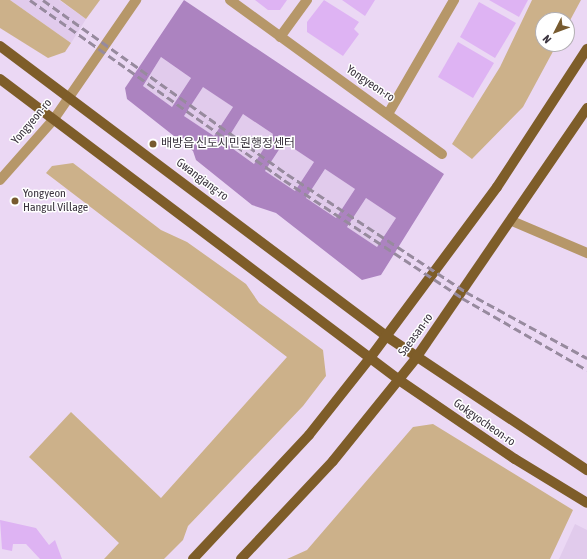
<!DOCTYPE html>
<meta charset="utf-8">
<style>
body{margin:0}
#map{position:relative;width:587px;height:559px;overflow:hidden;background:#ebd8f4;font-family:"Asap Condensed","Noto Sans KR",sans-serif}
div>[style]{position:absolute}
.built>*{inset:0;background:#e1cbec}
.green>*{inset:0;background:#ccb18a}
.water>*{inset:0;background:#ac83c0}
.building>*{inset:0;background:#deb3f3}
.minor>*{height:10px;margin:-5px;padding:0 5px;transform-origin:5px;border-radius:5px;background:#b69769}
.major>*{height:10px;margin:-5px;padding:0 5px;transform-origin:5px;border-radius:5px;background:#7e5d29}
.rail>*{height:3px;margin-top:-1.5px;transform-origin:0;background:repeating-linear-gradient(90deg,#978a9e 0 8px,transparent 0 12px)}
.dots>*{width:11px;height:11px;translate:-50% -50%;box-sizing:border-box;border:2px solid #fff;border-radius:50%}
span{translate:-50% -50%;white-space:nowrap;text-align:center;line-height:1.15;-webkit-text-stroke:3px #fff;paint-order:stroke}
.street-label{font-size:12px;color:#3b343f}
.poi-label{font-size:12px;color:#3b343f}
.left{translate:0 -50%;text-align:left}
.north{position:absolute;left:535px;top:12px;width:40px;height:40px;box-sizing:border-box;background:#fff;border:1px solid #b1aeb2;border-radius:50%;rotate:228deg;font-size:11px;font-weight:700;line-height:16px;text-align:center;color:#3b343f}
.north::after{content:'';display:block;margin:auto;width:14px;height:18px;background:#785b2f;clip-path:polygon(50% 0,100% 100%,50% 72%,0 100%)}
</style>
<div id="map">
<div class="built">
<i style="clip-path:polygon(10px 0,59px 0,86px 19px,71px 43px)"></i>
<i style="clip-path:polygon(161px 57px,191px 78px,172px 107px,143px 86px)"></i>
<i style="clip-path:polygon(203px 86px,233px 107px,214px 136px,184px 116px)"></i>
<i style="clip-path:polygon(243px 114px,273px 134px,254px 164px,225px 143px)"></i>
<i style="clip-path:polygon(284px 142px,314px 162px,295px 191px,265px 171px)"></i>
<i style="clip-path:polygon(325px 169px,355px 189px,336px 218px,306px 198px)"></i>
<i style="clip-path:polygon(366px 198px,396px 218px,377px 247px,347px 227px)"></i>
<i style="clip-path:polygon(575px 524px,587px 530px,587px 559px,559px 559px)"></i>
</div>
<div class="green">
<i style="clip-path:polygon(0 0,10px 0,71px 43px,65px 52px,48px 58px,0 28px)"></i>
<i style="clip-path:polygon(60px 0,100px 0,86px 19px)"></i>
<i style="clip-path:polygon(532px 0,581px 0,567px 26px,567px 20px,543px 20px,543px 44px,557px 44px,523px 107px,472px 159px,452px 144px,500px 67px)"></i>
<i style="clip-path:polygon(73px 163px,161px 230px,187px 242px,246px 284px,259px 303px,323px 350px,326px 376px,303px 406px,188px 526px,183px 540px,164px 559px,104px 559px,119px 543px,29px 457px,71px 412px,161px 498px,287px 357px,46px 173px,52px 166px)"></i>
<i style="clip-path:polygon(433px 424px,573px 510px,550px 559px,287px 559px,307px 550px,413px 427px)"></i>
</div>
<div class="water">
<i style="clip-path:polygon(evenodd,184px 0,444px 174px,381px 275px,362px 280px,276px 213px,252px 205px,196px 160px,193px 151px,127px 99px,125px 88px,184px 0,161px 57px,191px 78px,172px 107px,143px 86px,161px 57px,184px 0,203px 87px,233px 107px,214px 136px,184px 116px,203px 87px,184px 0,243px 114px,273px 134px,254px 164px,225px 143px,243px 114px,184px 0,284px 142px,314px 162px,295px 191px,265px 171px,284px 142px,184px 0,325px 169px,355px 189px,336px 218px,306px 198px,325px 169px,184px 0,366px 198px,396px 218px,377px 247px,347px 227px,366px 198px)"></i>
</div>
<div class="building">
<i style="clip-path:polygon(255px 0,287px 0,280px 10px,268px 10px)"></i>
<i style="clip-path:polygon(324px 0,359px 22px,354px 29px,359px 34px,343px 56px,307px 32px,307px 22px)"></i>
<i style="clip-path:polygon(342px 0,375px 0,365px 16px)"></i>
<i style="clip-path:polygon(489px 0,528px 0,519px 17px)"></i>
<i style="clip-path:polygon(479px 2px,516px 23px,495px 58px,460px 37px)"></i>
<i style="clip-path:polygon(458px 42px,494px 63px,473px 98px,438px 77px)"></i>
<i style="clip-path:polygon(0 520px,36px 528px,49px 545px,55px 540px,62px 559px,40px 559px,26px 544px,13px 544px,12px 551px,2px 549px)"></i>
</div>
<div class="minor">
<i style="left:230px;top:0;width:262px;rotate:36deg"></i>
<i style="left:280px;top:37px;width:46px;rotate:-53.9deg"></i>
<i style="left:388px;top:114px;width:132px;rotate:-59.9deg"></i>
<i style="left:0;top:180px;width:81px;rotate:-48.5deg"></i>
<i style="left:54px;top:119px;width:145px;rotate:-55.4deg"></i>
<i style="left:512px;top:221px;width:82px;rotate:23.1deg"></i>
</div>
<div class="major">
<i style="left:0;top:46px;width:483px;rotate:36.9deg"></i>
<i style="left:386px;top:336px;width:242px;rotate:33.7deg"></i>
<i style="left:0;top:79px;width:500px;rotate:37deg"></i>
<i style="left:399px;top:380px;width:140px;rotate:34.3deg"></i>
<i style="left:515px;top:459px;width:84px;rotate:31.4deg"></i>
<i style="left:193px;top:559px;width:170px;rotate:-46.9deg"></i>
<i style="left:309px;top:435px;width:98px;rotate:-51.6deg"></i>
<i style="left:370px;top:358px;width:213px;rotate:-53.4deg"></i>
<i style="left:497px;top:187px;width:165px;rotate:-56.9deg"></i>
<i style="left:241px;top:559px;width:134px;rotate:-46.8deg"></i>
<i style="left:333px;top:461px;width:132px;rotate:-51.1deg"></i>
<i style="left:416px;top:358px;width:303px;rotate:-55.6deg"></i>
</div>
<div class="rail">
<i style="left:30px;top:0;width:311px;rotate:35.3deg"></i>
<i style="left:284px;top:180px;width:214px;rotate:33.5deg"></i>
<i style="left:462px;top:298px;width:144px;rotate:29.9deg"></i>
<i style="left:43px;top:0;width:300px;rotate:35.5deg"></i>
<i style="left:287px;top:174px;width:214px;rotate:33.4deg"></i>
<i style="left:466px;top:292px;width:138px;rotate:28.6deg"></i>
</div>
<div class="dots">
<i style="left:153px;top:144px;background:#785b2f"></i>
<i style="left:15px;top:201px;background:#785b2f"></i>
</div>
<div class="street-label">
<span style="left:370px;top:84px;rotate:34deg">Yongyeon-ro</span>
<span style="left:32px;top:122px;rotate:-50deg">Yongyeon-ro</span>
<span style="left:202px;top:180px;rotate:37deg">Gwangjang-ro</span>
<span style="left:416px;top:335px;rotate:-54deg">Saeasan-ro</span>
<span style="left:484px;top:423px;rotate:35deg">Gokgyocheon-ro</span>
</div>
<div class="poi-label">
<span class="left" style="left:161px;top:144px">배방읍 신도시민원행정센터</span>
<span class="left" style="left:23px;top:201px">Yongyeon<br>Hangul Village</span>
</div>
<div class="north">N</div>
</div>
